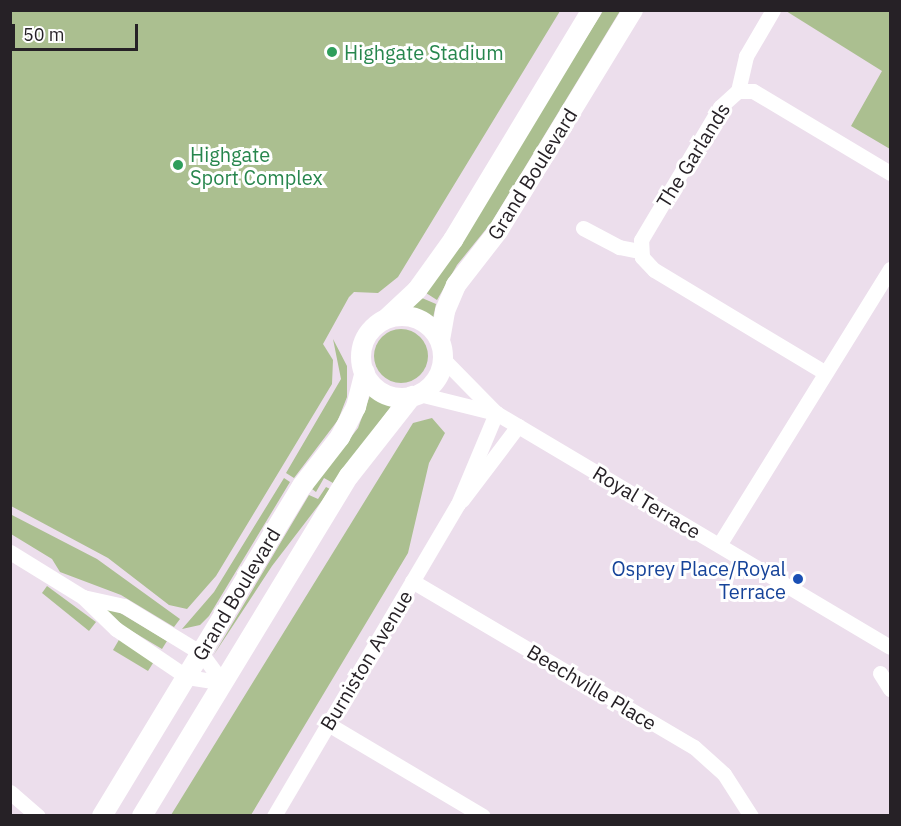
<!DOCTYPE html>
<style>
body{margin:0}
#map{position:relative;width:901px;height:826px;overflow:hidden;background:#ecdeec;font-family:"IBM Plex Sans",sans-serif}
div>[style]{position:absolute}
.green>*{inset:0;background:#abbf90}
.round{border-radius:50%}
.minor>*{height:15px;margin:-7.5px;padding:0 7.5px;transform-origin:7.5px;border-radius:7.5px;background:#fff}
.tertiary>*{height:20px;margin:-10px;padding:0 10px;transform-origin:10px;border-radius:10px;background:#fff}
.tertiary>.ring{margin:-10px;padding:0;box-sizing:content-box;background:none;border:20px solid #fff;border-radius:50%}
.dots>*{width:16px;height:16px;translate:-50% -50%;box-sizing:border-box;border:3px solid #fff;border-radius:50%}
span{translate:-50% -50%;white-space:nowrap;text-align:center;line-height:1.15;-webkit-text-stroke:6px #fff;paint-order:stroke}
.leisure-label{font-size:20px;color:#27864d}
.left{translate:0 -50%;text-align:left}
.street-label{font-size:20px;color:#262126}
.transit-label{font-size:20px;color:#164399}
.right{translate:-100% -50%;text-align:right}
.frame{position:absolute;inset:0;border:12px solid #262126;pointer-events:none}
.scale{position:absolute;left:12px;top:24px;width:126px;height:27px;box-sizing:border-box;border:3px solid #262126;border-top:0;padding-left:8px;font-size:18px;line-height:21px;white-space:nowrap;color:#262126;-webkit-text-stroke:4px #fff;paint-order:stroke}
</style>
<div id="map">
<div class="green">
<i style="clip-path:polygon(10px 11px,560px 11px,398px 277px,378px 293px,354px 292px,349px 297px,323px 344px,333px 360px,332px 384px,216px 576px,187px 609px,169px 605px,108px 558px,11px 506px)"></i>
<i style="clip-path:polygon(603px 11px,620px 11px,491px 223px,457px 265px,437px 300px,426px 293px)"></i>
<i style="clip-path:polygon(786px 11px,890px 11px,890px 149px,851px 126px,882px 71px)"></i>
<i style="clip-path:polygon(422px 298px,436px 304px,432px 323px,407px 312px)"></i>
<i class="round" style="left:374px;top:329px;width:54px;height:54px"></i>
<i style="clip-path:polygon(333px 339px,347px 366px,347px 397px,338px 420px,294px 478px,286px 473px,341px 379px)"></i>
<i style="clip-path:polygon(372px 390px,396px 400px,333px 483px,324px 478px,316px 492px,312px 489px,318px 480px,358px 428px)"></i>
<i style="clip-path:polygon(432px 418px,445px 433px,429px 463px,408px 553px,251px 815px,171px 815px,413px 423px)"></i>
<i style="clip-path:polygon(284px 478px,290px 482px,209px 616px,200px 625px,182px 629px,214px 592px)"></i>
<i style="clip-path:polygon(326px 487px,330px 489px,321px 502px,272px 566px,213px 656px,309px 495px,318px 499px)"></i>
<i style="clip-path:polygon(10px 514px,97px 559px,180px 619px,174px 627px,121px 595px,60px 572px,52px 559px,11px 534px)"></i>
<i style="clip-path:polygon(47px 586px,96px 622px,89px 631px,42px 593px)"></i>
<i style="clip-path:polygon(101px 607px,117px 611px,167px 641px,162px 649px,113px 620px)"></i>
<i style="clip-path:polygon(120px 638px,155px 660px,148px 671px,113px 650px)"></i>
</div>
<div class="minor">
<i style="left:738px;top:91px;width:36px;rotate:-77deg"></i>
<i style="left:746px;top:56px;width:53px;rotate:-59.6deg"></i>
<i style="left:583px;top:228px;width:41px;rotate:27.8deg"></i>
<i style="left:619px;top:247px;width:20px;rotate:11deg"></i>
<i style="left:443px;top:359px;width:76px;rotate:45.5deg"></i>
<i style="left:824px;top:372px;width:198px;rotate:-149deg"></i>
<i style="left:654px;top:270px;width:18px;rotate:-133deg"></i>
<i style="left:642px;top:257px;width:17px;rotate:-93deg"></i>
<i style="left:641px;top:240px;width:155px;rotate:-59.3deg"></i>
<i style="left:720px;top:107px;width:24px;rotate:-42deg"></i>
<i style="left:738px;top:91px;width:15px"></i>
<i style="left:753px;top:91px;width:160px;rotate:30.9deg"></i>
<i style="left:419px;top:394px;width:79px;rotate:13.9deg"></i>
<i style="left:496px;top:413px;width:458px;rotate:30.7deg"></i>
<i style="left:462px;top:500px;width:93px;rotate:-52.9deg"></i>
<i style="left:719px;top:545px;width:325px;rotate:-58.2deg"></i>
<i style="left:10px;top:552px;width:86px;rotate:31.7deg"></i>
<i style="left:83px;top:597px;width:46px;rotate:44.1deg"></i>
<i style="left:116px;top:629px;width:86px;rotate:34.1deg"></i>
<i style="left:187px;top:677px;width:36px;rotate:9deg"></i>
<i style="left:223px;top:683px;width:37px;rotate:-126deg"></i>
<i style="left:201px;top:653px;width:90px;rotate:-148.6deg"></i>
<i style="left:124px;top:606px;width:42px;rotate:-167.6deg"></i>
<i style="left:412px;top:581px;width:327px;rotate:30.5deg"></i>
<i style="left:694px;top:747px;width:40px;rotate:42deg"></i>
<i style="left:724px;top:774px;width:50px;rotate:57.3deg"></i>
<i style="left:880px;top:673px;width:19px;rotate:58deg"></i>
<i style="left:328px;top:724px;width:180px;rotate:30.7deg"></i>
<i style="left:10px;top:792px;width:37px;rotate:41deg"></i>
<i style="left:274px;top:816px;width:362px;rotate:-59.5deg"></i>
<i style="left:458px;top:504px;width:99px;rotate:-67.3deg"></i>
</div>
<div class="tertiary">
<i class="ring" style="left:361px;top:316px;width:62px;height:62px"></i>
<i style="left:387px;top:318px;width:41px;rotate:-43deg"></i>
<i style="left:417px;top:290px;width:62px;rotate:-54.2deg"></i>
<i style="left:453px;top:240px;width:269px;rotate:-58.9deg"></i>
<i style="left:440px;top:340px;width:29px;rotate:-80deg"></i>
<i style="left:445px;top:311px;width:28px;rotate:-67deg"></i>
<i style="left:456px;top:285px;width:68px;rotate:-52.1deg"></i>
<i style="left:498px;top:231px;width:259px;rotate:-58.6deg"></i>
<i style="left:102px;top:816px;width:386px;rotate:-58.8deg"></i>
<i style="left:302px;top:486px;width:62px;rotate:-52.2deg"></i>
<i style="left:340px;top:437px;width:34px;rotate:-62deg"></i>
<i style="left:356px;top:407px;width:36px;rotate:-76deg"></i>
<i style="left:142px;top:816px;width:398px;rotate:-58.7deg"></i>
<i style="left:349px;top:476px;width:102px;rotate:-51.8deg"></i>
</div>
<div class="dots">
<i style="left:332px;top:52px;background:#2e9e5b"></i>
<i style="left:178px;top:165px;background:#2e9e5b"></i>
<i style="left:798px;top:579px;background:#1a4fb4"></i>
</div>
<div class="leisure-label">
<span class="left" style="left:344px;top:52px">Highgate Stadium</span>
<span class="left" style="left:190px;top:166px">Highgate<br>Sport Complex</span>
</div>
<div class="street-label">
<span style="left:693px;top:155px;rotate:-58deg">The Garlands</span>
<span style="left:532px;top:174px;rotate:-58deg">Grand Boulevard</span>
<span style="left:647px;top:502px;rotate:31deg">Royal Terrace</span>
<span style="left:236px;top:594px;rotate:-59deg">Grand Boulevard</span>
<span style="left:366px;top:660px;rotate:-59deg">Burniston Avenue</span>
<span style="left:592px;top:687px;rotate:31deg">Beechville Place</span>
</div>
<div class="transit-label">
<span class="right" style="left:786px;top:580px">Osprey Place/Royal<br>Terrace</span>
</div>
<div class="frame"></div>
<div class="scale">50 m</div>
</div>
